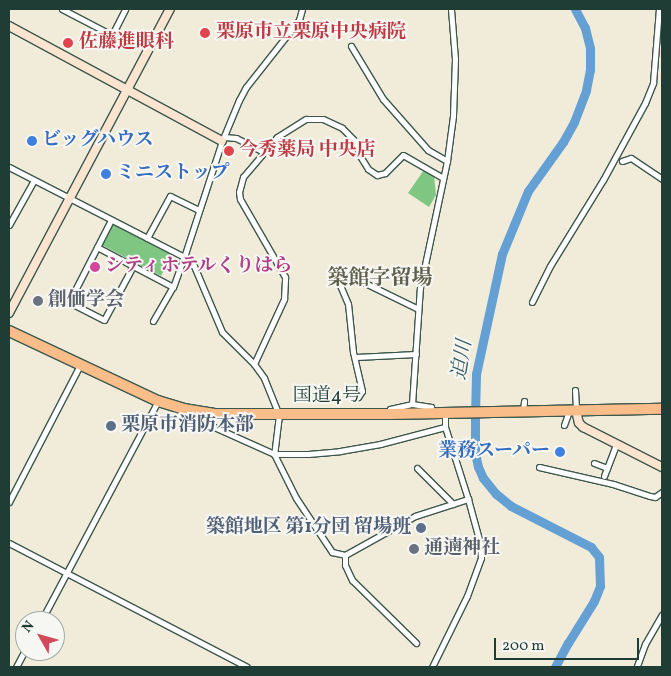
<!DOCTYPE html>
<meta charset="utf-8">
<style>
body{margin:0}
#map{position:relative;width:671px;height:676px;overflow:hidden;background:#f1ecda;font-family:Vollkorn,"Noto Serif JP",serif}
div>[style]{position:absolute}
.green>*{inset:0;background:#7fc682}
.river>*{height:9px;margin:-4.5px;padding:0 4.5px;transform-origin:4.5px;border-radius:4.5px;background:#64a0d4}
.roads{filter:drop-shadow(1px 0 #3e574d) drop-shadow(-1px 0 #3e574d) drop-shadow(0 1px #3e574d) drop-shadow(0 -1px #3e574d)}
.street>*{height:5px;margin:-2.5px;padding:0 2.5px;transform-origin:2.5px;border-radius:2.5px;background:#fff}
.secondary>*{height:8px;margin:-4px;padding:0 4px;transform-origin:4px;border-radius:4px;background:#fce5d0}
.highway>*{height:10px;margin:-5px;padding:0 5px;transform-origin:5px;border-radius:5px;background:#f8bd89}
.dots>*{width:14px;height:14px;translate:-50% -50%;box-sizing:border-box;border:2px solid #f6f6f2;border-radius:50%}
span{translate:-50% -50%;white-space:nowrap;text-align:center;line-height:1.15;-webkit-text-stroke:4px #f6f6f2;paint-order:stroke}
.health-label{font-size:19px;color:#be3a42;font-weight:700}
.left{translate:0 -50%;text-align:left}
.shop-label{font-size:19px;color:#366cbe;font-weight:700}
.right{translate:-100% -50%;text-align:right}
.hotel-label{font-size:19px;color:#b23c85;font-weight:700}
.worship-label{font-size:19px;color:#5b616d;font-weight:700}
.street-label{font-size:19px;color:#1f3d34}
.service-label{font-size:19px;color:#4e5e75;font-weight:700}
.water-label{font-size:20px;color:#345b64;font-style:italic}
.quarter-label{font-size:21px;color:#5e604c;font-weight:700}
.frame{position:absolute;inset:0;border:10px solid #1f3d34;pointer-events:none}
.north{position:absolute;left:15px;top:611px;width:50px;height:50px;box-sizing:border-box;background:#f6f6f2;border:1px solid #a0aca6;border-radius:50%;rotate:308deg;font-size:14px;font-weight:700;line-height:20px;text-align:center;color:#1f3d34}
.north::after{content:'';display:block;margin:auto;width:18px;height:22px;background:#d1495b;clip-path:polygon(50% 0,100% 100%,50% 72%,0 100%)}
.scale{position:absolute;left:494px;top:638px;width:145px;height:22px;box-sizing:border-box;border:2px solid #1f3d34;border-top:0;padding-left:6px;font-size:15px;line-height:18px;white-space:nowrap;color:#1f3d34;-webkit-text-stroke:4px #f6f6f2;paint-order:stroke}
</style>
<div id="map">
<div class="green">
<i style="clip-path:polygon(424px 170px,434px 176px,436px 195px,429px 207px,408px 193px)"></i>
<i style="clip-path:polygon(113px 224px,172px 255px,161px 276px,102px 245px)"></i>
</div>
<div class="river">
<i style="left:555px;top:667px;width:27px;rotate:-62deg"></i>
<i style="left:568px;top:643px;width:49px;rotate:-58.2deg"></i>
<i style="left:594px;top:601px;width:16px;rotate:-68deg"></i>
<i style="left:600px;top:586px;width:29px;rotate:-92deg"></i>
<i style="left:599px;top:557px;width:13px;rotate:-129deg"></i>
<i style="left:591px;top:547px;width:90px;rotate:-152.9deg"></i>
<i style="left:511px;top:506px;width:19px;rotate:-141deg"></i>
<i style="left:496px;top:494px;width:21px;rotate:-129deg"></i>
<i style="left:483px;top:478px;width:12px;rotate:-114deg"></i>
<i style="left:478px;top:467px;width:14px;rotate:-102deg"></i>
<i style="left:475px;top:453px;width:37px;rotate:-90deg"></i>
<i style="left:475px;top:416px;width:42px;rotate:-88.6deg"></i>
<i style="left:476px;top:374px;width:123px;rotate:-77.8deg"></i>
<i style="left:502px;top:254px;width:68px;rotate:-67.6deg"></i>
<i style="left:528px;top:191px;width:60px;rotate:-54.5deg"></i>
<i style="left:563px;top:142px;width:23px;rotate:-61deg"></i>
<i style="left:574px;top:122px;width:34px;rotate:-69deg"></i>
<i style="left:586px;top:90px;width:20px;rotate:-79deg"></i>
<i style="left:590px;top:70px;width:22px;rotate:-90deg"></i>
<i style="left:590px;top:48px;width:21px;rotate:-104deg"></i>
<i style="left:585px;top:28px;width:21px;rotate:-118deg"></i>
</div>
<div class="roads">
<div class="street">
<i style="left:62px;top:9px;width:56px;rotate:27.5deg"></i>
<i style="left:112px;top:35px;width:29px;rotate:-63deg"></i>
<i style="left:302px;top:9px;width:11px;rotate:105deg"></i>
<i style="left:299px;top:20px;width:85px;rotate:128.3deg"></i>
<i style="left:246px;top:87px;width:15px;rotate:118deg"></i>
<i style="left:239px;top:100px;width:44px;rotate:112.5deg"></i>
<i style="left:222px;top:141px;width:122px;rotate:108.1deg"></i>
<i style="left:184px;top:257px;width:13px;rotate:42deg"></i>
<i style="left:194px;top:266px;width:72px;rotate:67deg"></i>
<i style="left:222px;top:332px;width:45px;rotate:45deg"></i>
<i style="left:254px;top:364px;width:17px;rotate:54deg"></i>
<i style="left:264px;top:378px;width:40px;rotate:68deg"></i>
<i style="left:279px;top:415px;width:39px;rotate:97deg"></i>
<i style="left:274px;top:454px;width:49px;rotate:63.4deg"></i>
<i style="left:296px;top:498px;width:65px;rotate:56.3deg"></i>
<i style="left:332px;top:552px;width:13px;rotate:13deg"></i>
<i style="left:345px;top:555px;width:80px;rotate:-29.1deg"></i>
<i style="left:415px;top:516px;width:56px;rotate:-17.8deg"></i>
<i style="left:351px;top:46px;width:62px;rotate:58.9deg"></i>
<i style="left:383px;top:99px;width:68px;rotate:48.6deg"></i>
<i style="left:428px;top:150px;width:22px;rotate:30deg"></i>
<i style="left:224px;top:137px;width:12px;rotate:5deg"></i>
<i style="left:236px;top:138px;width:31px;rotate:27deg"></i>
<i style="left:622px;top:161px;width:9px;rotate:-18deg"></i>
<i style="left:631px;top:158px;width:37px;rotate:34deg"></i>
<i style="left:9px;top:167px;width:197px;rotate:27.2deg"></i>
<i style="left:184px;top:257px;width:32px;rotate:110deg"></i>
<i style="left:173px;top:287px;width:45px;rotate:-152.3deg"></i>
<i style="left:133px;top:266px;width:61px;rotate:118.2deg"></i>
<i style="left:104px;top:320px;width:39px;rotate:-153deg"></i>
<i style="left:69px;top:302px;width:92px;rotate:-62.9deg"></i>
<i style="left:9px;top:225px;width:51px;rotate:-60.9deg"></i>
<i style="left:147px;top:238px;width:48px;rotate:-61.3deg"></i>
<i style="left:170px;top:196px;width:32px;rotate:26deg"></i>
<i style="left:97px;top:247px;width:41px;rotate:27.8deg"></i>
<i style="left:532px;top:302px;width:40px;rotate:-63.4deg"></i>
<i style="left:550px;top:266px;width:101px;rotate:-58.4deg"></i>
<i style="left:603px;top:180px;width:88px;rotate:-61.4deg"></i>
<i style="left:645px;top:103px;width:22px;rotate:-68deg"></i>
<i style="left:653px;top:83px;width:74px;rotate:-85.4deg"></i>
<i style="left:153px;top:321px;width:39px;rotate:-60deg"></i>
<i style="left:356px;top:357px;width:60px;rotate:-2.9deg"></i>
<i style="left:254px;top:364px;width:72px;rotate:-65.2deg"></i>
<i style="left:284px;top:299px;width:22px;rotate:-87deg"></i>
<i style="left:285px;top:277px;width:90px;rotate:-120deg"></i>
<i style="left:240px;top:199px;width:7px;rotate:-98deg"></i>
<i style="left:239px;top:192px;width:16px;rotate:-75deg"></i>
<i style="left:243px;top:177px;width:52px;rotate:-49.6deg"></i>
<i style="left:277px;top:137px;width:34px;rotate:-32deg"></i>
<i style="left:306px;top:119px;width:17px"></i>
<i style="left:323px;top:119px;width:21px;rotate:25deg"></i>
<i style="left:342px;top:128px;width:18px;rotate:45deg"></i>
<i style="left:355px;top:141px;width:16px;rotate:72deg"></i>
<i style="left:360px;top:156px;width:15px;rotate:58deg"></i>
<i style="left:368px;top:169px;width:11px;rotate:34deg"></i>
<i style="left:377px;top:175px;width:8px;rotate:-14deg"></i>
<i style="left:385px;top:173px;width:25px;rotate:-45deg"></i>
<i style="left:403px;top:155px;width:46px;rotate:29.9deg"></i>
<i style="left:575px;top:390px;width:21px;rotate:87deg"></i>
<i style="left:358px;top:397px;width:7px;rotate:-56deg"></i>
<i style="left:362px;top:391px;width:40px;rotate:-103deg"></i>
<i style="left:353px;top:352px;width:48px;rotate:-95.9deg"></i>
<i style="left:348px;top:304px;width:26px;rotate:-113deg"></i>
<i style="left:338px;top:280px;width:25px;rotate:5deg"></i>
<i style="left:363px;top:282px;width:61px;rotate:26.1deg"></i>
<i style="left:523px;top:411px;width:10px;rotate:-84deg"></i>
<i style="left:188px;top:412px;width:8px;rotate:45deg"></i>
<i style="left:194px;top:418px;width:88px;rotate:24.2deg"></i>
<i style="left:274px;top:454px;width:34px"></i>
<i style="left:308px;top:454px;width:32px;rotate:-5deg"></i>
<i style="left:340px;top:451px;width:41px;rotate:-9.9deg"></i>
<i style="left:380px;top:444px;width:67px;rotate:-14.7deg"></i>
<i style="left:432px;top:413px;width:6px;rotate:-99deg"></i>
<i style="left:431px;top:407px;width:19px;rotate:-171deg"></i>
<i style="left:412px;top:404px;width:116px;rotate:-86.1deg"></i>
<i style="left:420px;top:288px;width:130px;rotate:-78deg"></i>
<i style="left:447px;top:161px;width:45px;rotate:-82.4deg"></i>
<i style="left:453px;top:116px;width:57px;rotate:-88deg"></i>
<i style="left:455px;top:59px;width:50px;rotate:-94.6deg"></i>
<i style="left:390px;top:414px;width:5px;rotate:-90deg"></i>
<i style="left:390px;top:409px;width:23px;rotate:-13deg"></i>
<i style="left:564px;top:425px;width:15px;rotate:-70deg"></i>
<i style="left:594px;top:463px;width:14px;rotate:21deg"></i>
<i style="left:539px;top:467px;width:76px;rotate:12.9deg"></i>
<i style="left:613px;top:484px;width:39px;rotate:18deg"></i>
<i style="left:650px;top:496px;width:5px;rotate:11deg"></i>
<i style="left:655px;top:497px;width:9px;rotate:-36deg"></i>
<i style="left:417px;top:468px;width:51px;rotate:45deg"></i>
<i style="left:604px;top:476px;width:34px;rotate:-69deg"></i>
<i style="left:9px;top:502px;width:154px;rotate:-62.6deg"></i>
<i style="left:9px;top:543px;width:268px;rotate:27.5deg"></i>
<i style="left:345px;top:555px;width:10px;rotate:90deg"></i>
<i style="left:345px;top:565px;width:17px;rotate:65deg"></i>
<i style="left:352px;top:580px;width:90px;rotate:44.5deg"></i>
<i style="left:41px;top:621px;width:249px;rotate:-62deg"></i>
<i style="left:637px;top:666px;width:23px;rotate:-70deg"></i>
<i style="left:645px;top:644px;width:34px;rotate:-60deg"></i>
<i style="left:16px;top:667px;width:19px;rotate:-62deg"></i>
<i style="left:432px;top:667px;width:79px;rotate:-63.8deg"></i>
<i style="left:467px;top:596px;width:40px;rotate:-69.8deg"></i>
<i style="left:481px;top:558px;width:15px;rotate:-94deg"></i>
<i style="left:480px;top:543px;width:46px;rotate:-105.3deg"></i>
<i style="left:468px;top:499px;width:76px;rotate:-107.7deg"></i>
<i style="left:445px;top:427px;width:14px;rotate:-90deg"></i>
</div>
<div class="secondary">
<i style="left:9px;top:26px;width:242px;rotate:28.4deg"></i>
<i style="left:9px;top:313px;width:344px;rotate:-62.1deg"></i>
<i style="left:576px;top:411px;width:12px;rotate:76deg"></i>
<i style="left:579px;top:423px;width:6px;rotate:45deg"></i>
<i style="left:583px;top:427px;width:89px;rotate:26.9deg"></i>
</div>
<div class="highway">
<i style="left:9px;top:331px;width:165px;rotate:25.2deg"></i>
<i style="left:158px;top:401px;width:27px;rotate:17deg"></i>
<i style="left:184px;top:409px;width:31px;rotate:9deg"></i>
<i style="left:215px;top:414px;width:175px"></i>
<i style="left:390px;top:414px;width:272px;rotate:-1.1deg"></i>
</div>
</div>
<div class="dots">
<i style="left:205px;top:33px;background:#e0444e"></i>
<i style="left:68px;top:43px;background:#e0444e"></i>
<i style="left:32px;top:141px;background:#3f7fe0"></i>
<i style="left:229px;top:151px;background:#e0444e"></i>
<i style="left:106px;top:174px;background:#3f7fe0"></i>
<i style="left:95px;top:267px;background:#d1479c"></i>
<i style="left:38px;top:301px;background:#6b7280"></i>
<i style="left:111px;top:426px;background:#5c6f8a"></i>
<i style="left:560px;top:452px;background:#3f7fe0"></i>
<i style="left:421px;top:528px;background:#5c6f8a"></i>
<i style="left:414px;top:549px;background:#6b7280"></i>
</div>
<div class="health-label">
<span class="left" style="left:216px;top:33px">栗原市立栗原中央病院</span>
<span class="left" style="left:79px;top:43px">佐藤進眼科</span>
<span class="left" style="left:239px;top:151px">今秀薬局 中央店</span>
</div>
<div class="shop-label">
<span class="left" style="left:42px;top:141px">ビッグハウス</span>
<span class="left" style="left:116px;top:174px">ミニストップ</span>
<span class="right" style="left:550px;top:452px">業務スーパー</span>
</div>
<div class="hotel-label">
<span class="left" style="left:105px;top:267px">シティホテルくりはら</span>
</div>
<div class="worship-label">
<span class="left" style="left:48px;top:301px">創価学会</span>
<span class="left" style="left:424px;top:549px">通遖神社</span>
</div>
<div class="street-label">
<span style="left:327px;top:397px">国道4号</span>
</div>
<div class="service-label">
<span class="left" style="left:121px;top:426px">栗原市消防本部</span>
<span class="right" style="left:411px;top:528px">築館地区 第1分団 留場班</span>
</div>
<div class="water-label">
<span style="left:463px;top:360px;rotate:-81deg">迫川</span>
</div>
<div class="quarter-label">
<span style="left:380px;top:279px">築館字留場</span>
</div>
<div class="frame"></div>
<div class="north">N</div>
<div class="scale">200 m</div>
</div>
